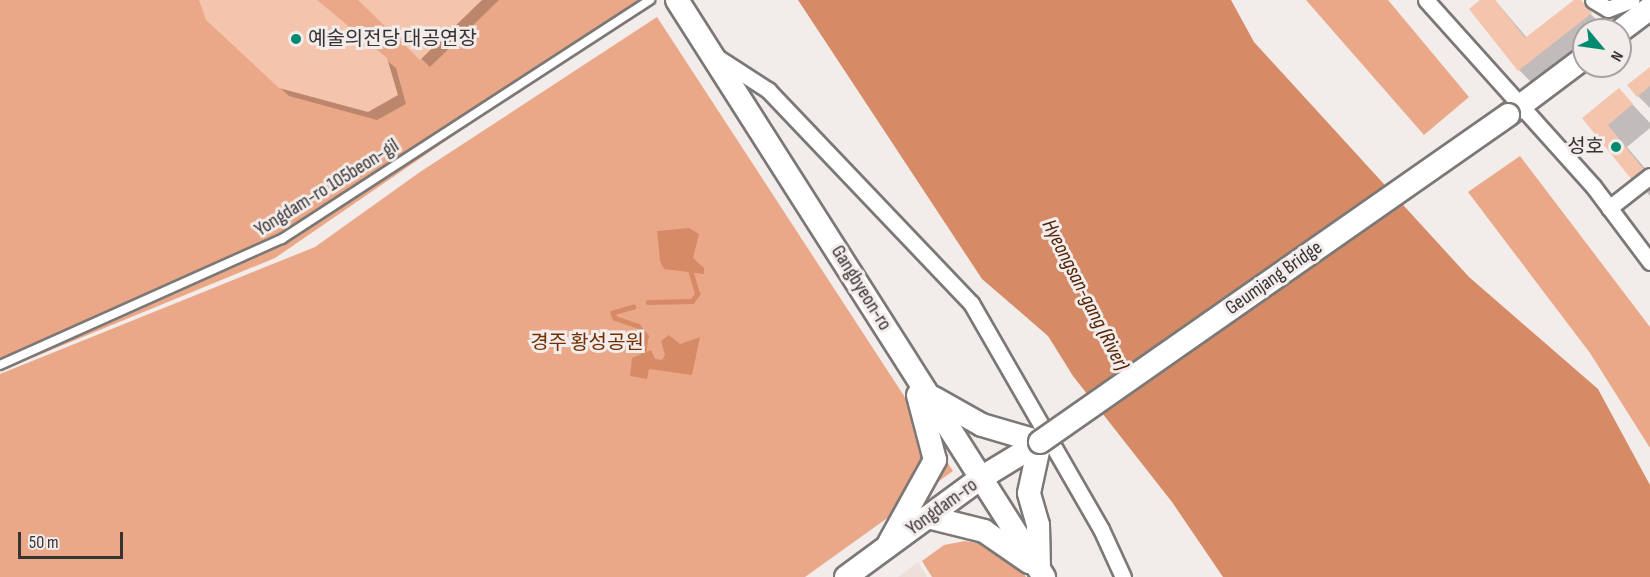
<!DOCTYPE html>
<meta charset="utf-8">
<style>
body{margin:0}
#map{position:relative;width:1650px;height:577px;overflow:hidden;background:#f2ecea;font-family:"Sofia Sans Condensed","Noto Sans KR",sans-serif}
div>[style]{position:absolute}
.built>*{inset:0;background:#ede0da}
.green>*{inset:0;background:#eba888}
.water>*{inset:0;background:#d68b66}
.shadow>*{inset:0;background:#0003}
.stream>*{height:4.5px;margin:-2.25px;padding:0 2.25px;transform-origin:2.25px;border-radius:2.25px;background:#d68b66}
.building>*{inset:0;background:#f4c4ad}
.roads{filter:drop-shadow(2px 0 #7c7876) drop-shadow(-2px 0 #7c7876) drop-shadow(0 2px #7c7876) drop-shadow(0 -2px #7c7876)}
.lane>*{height:8px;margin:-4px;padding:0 4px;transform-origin:4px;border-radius:4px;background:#fff}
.street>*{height:15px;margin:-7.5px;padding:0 7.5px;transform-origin:7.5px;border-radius:7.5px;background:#fff}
.secondary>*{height:22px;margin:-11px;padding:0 11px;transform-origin:11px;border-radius:11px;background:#fff}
.bridges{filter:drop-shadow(2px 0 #7c7876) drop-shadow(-2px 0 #7c7876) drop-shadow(0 2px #7c7876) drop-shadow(0 -2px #7c7876)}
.secondary-bridge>*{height:22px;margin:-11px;padding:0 11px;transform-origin:11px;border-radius:11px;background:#fff}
.dots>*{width:16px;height:16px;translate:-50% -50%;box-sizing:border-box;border:3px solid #f2ecea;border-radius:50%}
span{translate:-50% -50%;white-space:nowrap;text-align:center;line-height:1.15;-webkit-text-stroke:6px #f2ecea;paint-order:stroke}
.poi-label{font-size:20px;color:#363433}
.left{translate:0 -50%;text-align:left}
.right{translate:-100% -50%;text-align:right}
.street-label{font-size:20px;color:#363433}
.park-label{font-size:20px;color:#732f02}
.water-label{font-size:21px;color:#532306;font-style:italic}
.north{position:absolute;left:1572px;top:18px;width:60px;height:60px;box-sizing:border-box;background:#f2ecea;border:2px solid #a7a2a1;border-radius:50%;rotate:119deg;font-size:16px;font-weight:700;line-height:24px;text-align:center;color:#363433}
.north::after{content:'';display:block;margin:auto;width:21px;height:27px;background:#018a70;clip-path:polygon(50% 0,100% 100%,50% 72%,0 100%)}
.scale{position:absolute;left:18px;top:532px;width:105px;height:27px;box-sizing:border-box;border:3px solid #363433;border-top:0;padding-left:8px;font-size:18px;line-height:21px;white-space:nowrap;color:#363433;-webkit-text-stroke:4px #f2ecea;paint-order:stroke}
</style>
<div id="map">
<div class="built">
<i style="clip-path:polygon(918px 562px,927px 577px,898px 577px)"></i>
</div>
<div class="green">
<i style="clip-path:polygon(0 0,651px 0,275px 258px,0 371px)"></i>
<i style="clip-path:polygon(1306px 0,1388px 0,1469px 97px,1424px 135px)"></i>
<i style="clip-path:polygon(657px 17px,953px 471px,805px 577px,0 577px,0 374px,315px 247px,420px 172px)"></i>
<i style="clip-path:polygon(1520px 156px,1650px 327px,1650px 448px,1590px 353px,1468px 192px)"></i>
<i style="clip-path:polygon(965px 541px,984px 544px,1012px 556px,1026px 577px,932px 577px,922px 561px,944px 545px)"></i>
</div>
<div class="water">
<i style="clip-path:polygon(798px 0,1231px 0,1254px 42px,1469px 277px,1598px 389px,1650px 485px,1650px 577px,1223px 577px,1172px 502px,1073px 376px,1048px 336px,982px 279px)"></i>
<i style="clip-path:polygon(689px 228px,699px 234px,693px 258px,704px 268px,704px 274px,664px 269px,660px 261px,657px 231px)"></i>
<i style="clip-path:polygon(669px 335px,680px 344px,700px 337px,692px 375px,649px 369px,647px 379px,630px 376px,632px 358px,651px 350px,655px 359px,662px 360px,665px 355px,661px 341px)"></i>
</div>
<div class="shadow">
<i style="clip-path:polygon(201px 0,315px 0,396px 68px,406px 104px,377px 120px,289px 96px,217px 29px)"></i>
<i style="clip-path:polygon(360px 0,499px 0,430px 67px)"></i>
<i style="clip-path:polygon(1483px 0,1495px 0,1527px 38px,1576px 0,1607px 30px,1584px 30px,1584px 48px,1535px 86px,1519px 70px)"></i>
<i style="clip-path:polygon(1650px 69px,1650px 108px,1638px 96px)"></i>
<i style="clip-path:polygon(1619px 90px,1650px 123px,1650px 128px,1627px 147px,1650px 174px,1650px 196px,1584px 119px)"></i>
</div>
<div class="stream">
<i style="left:648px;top:302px;width:44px;rotate:-1.3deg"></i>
<i style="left:692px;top:301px;width:9px;rotate:-54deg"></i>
<i style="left:697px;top:294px;width:22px;rotate:-106deg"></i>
<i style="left:634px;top:307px;width:22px;rotate:164deg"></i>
<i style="left:613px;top:313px;width:5px;rotate:68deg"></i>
<i style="left:615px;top:318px;width:24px;rotate:19deg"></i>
<i style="left:638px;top:326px;width:13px;rotate:51deg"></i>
<i style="left:646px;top:336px;width:17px;rotate:97deg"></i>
</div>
<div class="building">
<i style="clip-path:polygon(199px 0,317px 0,387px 58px,398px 95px,368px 112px,279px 88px,206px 20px)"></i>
<i style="clip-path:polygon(358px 0,482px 0,420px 60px)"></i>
<i style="clip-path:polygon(1480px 0,1495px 0,1525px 38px,1574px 0,1581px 0,1592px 13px,1518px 71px,1469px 9px)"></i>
<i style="clip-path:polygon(1650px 67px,1650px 86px,1637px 97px,1627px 85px)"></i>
<i style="clip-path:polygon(1619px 88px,1633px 104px,1608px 125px,1644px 170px,1632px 180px,1582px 118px)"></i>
</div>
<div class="roads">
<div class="lane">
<i style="left:0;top:365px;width:309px;rotate:-24.1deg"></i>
<i style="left:282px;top:239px;width:439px;rotate:-33deg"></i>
</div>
<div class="street">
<i style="left:1426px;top:0;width:250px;rotate:48.1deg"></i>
<i style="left:1593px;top:186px;width:95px;rotate:53.1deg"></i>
<i style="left:1593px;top:0;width:17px;rotate:31deg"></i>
<i style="left:1608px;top:9px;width:25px;rotate:-21deg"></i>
<i style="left:717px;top:57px;width:61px;rotate:32.9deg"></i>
<i style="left:768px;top:90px;width:294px;rotate:46.4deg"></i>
<i style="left:971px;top:303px;width:261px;rotate:60.1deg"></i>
<i style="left:1101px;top:529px;width:53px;rotate:65.4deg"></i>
<i style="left:1609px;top:208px;width:52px;rotate:-38deg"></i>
</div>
<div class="secondary">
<i style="left:677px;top:0;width:684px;rotate:57.54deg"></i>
<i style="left:1620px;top:31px;width:38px;rotate:-37deg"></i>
<i style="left:1508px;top:115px;width:95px;rotate:-36.9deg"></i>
<i style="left:934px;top:398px;width:55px;rotate:29.4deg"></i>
<i style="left:982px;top:425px;width:60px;rotate:16.3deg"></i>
<i style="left:928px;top:517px;width:58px;rotate:14deg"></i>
<i style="left:984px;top:531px;width:55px;rotate:34.6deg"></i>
<i style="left:889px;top:543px;width:95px;rotate:-61deg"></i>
<i style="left:935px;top:460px;width:67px;rotate:-104.7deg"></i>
<i style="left:1039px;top:569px;width:44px;rotate:-91.3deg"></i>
<i style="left:1038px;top:525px;width:33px;rotate:-106deg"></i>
<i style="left:1029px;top:493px;width:52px;rotate:-77.8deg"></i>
<i style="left:846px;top:577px;width:167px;rotate:-36.3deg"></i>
<i style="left:981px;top:478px;width:69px;rotate:-31.4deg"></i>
</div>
</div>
<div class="bridges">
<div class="secondary-bridge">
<i style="left:1040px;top:442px;width:571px;rotate:-34.94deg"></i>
</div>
</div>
<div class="dots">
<i style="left:296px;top:39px;background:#018a70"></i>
<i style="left:1616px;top:147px;background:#018a70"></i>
</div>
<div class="poi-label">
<span class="left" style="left:308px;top:39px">예술의전당 대공연장</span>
<span class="right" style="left:1604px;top:147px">성호</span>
</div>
<div class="street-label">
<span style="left:327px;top:188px;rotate:-32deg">Yongdam-ro 105beon-gil</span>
<span style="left:1274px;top:278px;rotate:-35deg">Geumjang Bridge</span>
<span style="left:861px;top:288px;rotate:58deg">Gangbyeon-ro</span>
<span style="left:942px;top:507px;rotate:-36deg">Yongdam-ro</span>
</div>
<div class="park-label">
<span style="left:587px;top:343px">경주 황성공원</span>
</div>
<div class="water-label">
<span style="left:1085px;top:295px;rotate:63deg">Hyeongsan-gang (River)</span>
</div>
<div class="north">N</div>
<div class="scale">50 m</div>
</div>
